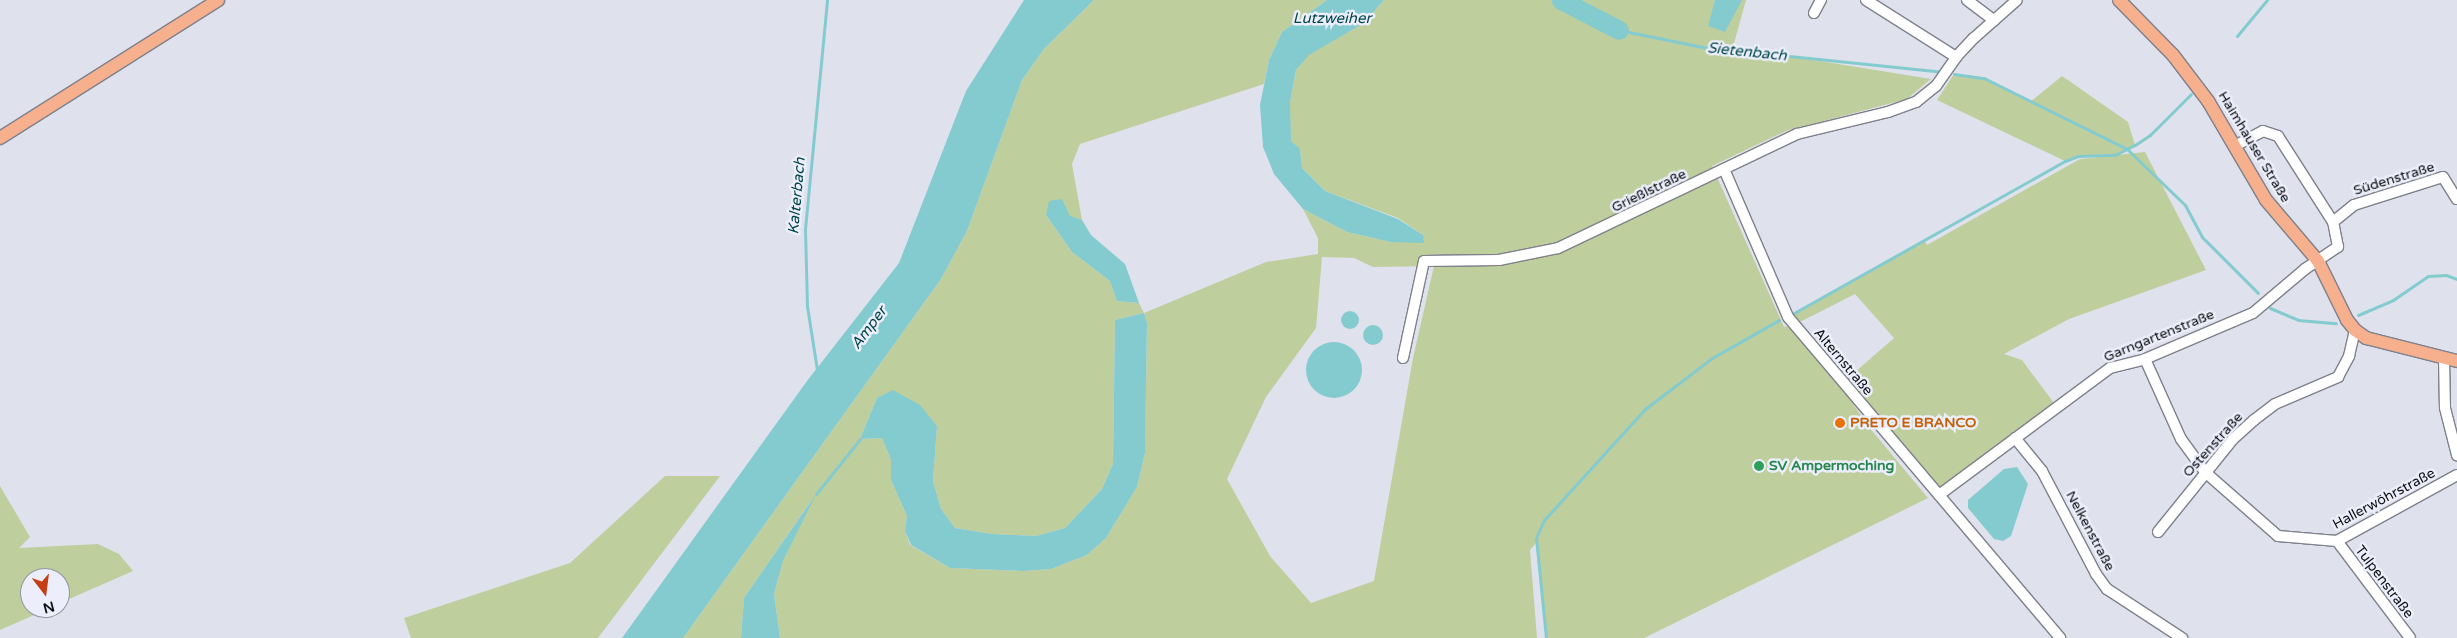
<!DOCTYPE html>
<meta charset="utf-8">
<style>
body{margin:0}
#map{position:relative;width:2457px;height:638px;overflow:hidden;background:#dfe2ed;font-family:"Varela Round",sans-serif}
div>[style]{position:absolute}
.green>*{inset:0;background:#bece9d}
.water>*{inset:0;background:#84cbd0}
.round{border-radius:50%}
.stream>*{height:3px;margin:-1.5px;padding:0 1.5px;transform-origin:1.5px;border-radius:1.5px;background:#84cbd0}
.river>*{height:19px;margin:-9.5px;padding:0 9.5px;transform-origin:9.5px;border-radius:9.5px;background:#84cbd0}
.roads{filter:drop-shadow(1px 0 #7e808b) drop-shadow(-1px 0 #7e808b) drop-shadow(0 1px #7e808b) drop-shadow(0 -1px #7e808b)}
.minor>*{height:10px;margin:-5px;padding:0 5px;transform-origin:5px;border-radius:5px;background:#fff}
.major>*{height:12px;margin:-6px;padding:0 6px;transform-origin:6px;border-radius:6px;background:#f7b08d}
.dots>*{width:14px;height:14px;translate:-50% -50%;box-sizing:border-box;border:2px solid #eceffb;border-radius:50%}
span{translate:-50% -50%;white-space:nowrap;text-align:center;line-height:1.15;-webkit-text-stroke:5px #eceffb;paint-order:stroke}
.street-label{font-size:14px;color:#0f1014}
.food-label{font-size:14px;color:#c56008;font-weight:700}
.left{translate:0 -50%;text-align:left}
.leisure-label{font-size:14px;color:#27864d;font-weight:700}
.water-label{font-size:15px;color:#00464a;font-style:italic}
.north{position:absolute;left:20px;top:568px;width:50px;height:50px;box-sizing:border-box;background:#eceffb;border:1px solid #94969f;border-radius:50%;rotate:165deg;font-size:14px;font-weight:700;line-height:20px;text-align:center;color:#0f1014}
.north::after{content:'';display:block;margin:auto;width:18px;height:22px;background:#c63e14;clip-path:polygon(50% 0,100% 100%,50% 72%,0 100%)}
</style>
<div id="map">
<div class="green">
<i style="clip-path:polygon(evenodd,1094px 0,1327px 0,1282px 32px,1269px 60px,1264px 84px,1080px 144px,1072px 164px,1082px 220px,1046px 215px,1072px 252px,1110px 281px,1117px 301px,1139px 303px,1144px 313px,1266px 262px,1318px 254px,1318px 238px,1303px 209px,1347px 232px,1391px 242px,1423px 235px,1398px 218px,1325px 191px,1302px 168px,1300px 149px,1290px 141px,1290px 102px,1296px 70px,1308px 55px,1364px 23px,1384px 0,1746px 0,1733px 47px,1931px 79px,1907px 99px,1786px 131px,1712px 166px,1784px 327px,1788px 326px,1847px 395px,1868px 426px,1928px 498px,1644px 638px,1546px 638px,1536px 543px,1530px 550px,1537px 638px,780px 638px,774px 594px,783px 561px,813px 498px,744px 598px,741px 638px,683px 638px,941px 279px,967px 231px,1022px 80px,1044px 49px,1094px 0,1322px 257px,1354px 258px,1373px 267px,1434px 266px,1413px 358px,1374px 581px,1311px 603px,1270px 556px,1227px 479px,1266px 397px,1316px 328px,1322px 257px,1094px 0,1144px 313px,1147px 323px,1145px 453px,1137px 487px,1106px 538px,1087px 555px,1051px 569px,1023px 571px,950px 568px,910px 545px,905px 531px,907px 516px,891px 480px,891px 460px,882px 438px,860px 439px,877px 398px,937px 426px,933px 481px,941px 509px,955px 528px,992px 534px,1036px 536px,1065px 528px,1102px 489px,1113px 464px,1115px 320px,1144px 313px)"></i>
<i style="clip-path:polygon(1954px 74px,1982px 77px,2030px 102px,2062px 76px,2128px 122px,2135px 145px,2116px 155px,2145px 152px,2206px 270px,2069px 319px,2004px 354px,2022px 360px,2054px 403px,1995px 452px,1941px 488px,1846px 380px,1894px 338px,1855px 294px,1798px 323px,1794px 313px,1924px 240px,1927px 245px,2080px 159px,2110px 156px,2078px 156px,2065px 161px,1937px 100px)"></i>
<i style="clip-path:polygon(665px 476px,720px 476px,598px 638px,411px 638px,404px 618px,570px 563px)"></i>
<i style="clip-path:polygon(0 486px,30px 537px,19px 548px,98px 544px,119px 554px,133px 571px,60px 603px,60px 578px,30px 578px,30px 608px,50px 608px,0 630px)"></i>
</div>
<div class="water">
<i style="clip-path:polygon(1024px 0,1094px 0,1044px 49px,1022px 80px,967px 231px,941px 279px,683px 638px,622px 638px,807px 381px,899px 263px,966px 91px)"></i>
<i style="clip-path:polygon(1327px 0,1384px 0,1364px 23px,1309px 55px,1296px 70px,1290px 102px,1291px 141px,1300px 149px,1302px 168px,1325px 191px,1398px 219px,1423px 235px,1424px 243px,1391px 242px,1347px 232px,1303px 209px,1274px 174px,1263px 147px,1260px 105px,1269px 60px,1282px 32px)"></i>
<i style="clip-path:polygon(1715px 0,1742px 0,1725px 32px,1708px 26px)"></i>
<i style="clip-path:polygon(1062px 199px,1070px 216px,1082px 220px,1091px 235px,1125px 264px,1139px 303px,1117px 301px,1110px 281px,1072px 252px,1046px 215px,1049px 201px)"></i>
<i class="round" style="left:1341px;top:311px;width:18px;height:18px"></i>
<i style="clip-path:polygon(1144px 313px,1147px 323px,1145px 453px,1137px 487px,1106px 538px,1087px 555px,1051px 569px,1023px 571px,950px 568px,911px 545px,905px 531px,907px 516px,891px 480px,891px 460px,882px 438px,860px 439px,877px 398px,893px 390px,920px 405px,937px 426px,933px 481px,941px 509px,955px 528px,992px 534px,1036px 536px,1065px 528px,1102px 489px,1113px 464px,1115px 320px)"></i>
<i class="round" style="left:1363px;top:325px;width:20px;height:20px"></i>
<i class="round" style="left:1306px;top:342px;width:56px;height:56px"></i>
<i style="clip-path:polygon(2017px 467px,2028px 484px,2011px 536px,2003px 541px,1994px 539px,1968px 508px,1968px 500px,2004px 469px)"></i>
<i style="clip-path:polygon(816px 494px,783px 561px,774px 594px,780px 638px,741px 638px,744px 598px)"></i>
</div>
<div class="stream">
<i style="left:1619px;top:30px;width:85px;rotate:11.6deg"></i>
<i style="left:1702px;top:47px;width:241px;rotate:5.9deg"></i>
<i style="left:2237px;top:36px;width:47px;rotate:-50.2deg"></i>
<i style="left:1954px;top:74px;width:30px;rotate:8deg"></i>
<i style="left:1984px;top:78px;width:160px;rotate:26.4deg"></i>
<i style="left:2127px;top:149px;width:81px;rotate:44deg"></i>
<i style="left:2185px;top:205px;width:36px;rotate:62deg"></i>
<i style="left:2202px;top:237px;width:79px;rotate:45deg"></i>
<i style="left:2270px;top:308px;width:30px;rotate:23deg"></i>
<i style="left:2298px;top:320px;width:38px;rotate:5deg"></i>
<i style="left:1794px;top:313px;width:311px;rotate:-29.3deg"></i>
<i style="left:2065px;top:161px;width:14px;rotate:-21deg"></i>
<i style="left:2078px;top:156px;width:37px;rotate:-2deg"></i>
<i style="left:2115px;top:155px;width:22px;rotate:-27deg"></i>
<i style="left:2135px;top:145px;width:18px;rotate:-34deg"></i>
<i style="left:2150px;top:135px;width:58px;rotate:-45deg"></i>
<i style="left:2358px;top:315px;width:38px;rotate:-23deg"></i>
<i style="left:2393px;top:300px;width:42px;rotate:-34.4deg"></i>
<i style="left:2428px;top:276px;width:18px;rotate:-3deg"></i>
<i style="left:2446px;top:275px;width:12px;rotate:20deg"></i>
<i style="left:817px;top:370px;width:65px;rotate:-98.9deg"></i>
<i style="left:807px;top:306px;width:77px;rotate:-91.5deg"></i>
<i style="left:805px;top:229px;width:230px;rotate:-84.5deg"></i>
<i style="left:816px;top:494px;width:70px;rotate:-51.3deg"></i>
<i style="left:1546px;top:638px;width:100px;rotate:-95.7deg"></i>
<i style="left:1536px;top:538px;width:20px;rotate:-66deg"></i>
<i style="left:1544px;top:520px;width:150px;rotate:-47.7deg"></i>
<i style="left:1645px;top:409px;width:84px;rotate:-37.3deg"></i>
<i style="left:1712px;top:358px;width:77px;rotate:-29.6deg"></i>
</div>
<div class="river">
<i style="left:1561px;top:0;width:65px;rotate:27.3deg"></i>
</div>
<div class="roads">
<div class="minor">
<i style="left:1866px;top:0;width:107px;rotate:32.3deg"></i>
<i style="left:1967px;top:0;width:34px;rotate:37deg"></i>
<i style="left:1814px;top:13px;width:15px;rotate:-62deg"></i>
<i style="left:1724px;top:169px;width:161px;rotate:66.6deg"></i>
<i style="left:1788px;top:317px;width:421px;rotate:49.7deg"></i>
<i style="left:2333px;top:222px;width:27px;rotate:-39deg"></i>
<i style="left:2354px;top:205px;width:93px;rotate:-17.5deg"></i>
<i style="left:2443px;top:177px;width:26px;rotate:58deg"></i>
<i style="left:1403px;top:358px;width:99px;rotate:-77.8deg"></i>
<i style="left:1424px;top:261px;width:75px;rotate:-0.8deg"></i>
<i style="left:1499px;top:260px;width:60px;rotate:-11.5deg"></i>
<i style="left:1558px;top:248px;width:265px;rotate:-25.5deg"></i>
<i style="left:1797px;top:134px;width:94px;rotate:-13.6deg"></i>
<i style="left:1888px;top:112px;width:30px;rotate:-20deg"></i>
<i style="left:1916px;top:102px;width:26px;rotate:-39deg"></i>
<i style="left:1936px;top:86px;width:35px;rotate:-55deg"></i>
<i style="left:1956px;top:57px;width:26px;rotate:-47deg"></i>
<i style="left:1974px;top:38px;width:57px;rotate:-41.5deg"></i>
<i style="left:2444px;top:358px;width:50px;rotate:88.9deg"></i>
<i style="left:2445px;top:408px;width:49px;rotate:75.7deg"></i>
<i style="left:2145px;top:359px;width:88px;rotate:65.8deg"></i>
<i style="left:2181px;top:439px;width:41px;rotate:54deg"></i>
<i style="left:2205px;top:472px;width:97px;rotate:41.2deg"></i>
<i style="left:2278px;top:536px;width:59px;rotate:4.8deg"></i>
<i style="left:2337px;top:541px;width:137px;rotate:-28.8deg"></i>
<i style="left:2015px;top:438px;width:43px;rotate:50.7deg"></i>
<i style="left:2042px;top:471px;width:116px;rotate:62.3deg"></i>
<i style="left:2096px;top:574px;width:19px;rotate:54deg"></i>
<i style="left:2107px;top:589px;width:90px;rotate:33.2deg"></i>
<i style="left:1939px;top:495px;width:213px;rotate:-36.6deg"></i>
<i style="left:2110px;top:368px;width:36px;rotate:-14deg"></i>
<i style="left:2145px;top:359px;width:117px;rotate:-23.1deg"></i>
<i style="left:2253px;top:313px;width:68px;rotate:-40.2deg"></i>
<i style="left:2305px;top:269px;width:40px;rotate:-34deg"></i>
<i style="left:2338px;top:247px;width:25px;rotate:-101deg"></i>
<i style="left:2333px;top:222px;width:102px;rotate:-122.6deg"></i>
<i style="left:2278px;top:136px;width:16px;rotate:-162deg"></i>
<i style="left:2263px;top:131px;width:32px;rotate:152deg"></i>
<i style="left:2158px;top:532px;width:119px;rotate:-51.1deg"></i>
<i style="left:2233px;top:439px;width:28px;rotate:-42deg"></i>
<i style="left:2254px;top:420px;width:26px;rotate:-37deg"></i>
<i style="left:2275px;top:404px;width:69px;rotate:-23.2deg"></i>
<i style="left:2338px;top:377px;width:24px;rotate:-62deg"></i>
<i style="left:2349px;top:356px;width:27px;rotate:-77deg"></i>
<i style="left:2337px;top:541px;width:121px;rotate:53deg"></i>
</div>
<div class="major">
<i style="left:2119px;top:0;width:77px;rotate:45.5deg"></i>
<i style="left:2173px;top:55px;width:58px;rotate:52.7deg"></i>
<i style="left:2208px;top:101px;width:115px;rotate:59.6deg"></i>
<i style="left:2266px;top:200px;width:80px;rotate:49.6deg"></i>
<i style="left:2318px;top:261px;width:66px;rotate:63.8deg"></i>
<i style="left:2347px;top:320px;width:13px;rotate:51deg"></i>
<i style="left:2355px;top:330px;width:14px;rotate:36deg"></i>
<i style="left:2366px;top:338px;width:94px;rotate:14.2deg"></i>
<i style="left:0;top:138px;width:258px;rotate:-32.3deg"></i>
</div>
</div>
<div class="dots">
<i style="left:1840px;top:423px;background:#e8710a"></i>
<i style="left:1759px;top:466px;background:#2e9e5b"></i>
</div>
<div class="street-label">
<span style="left:2254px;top:147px;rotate:59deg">Haimhauser Straße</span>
<span style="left:2394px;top:179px;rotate:-17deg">Südenstraße</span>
<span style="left:1649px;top:191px;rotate:-26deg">Grießlstraße</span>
<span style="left:2159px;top:336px;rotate:-22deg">Garngartenstraße</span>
<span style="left:1843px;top:362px;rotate:50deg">Alternstraße</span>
<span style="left:2213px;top:445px;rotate:-48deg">Ostenstraße</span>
<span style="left:2384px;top:499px;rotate:-28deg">Hallerwöhrstraße</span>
<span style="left:2090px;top:531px;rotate:62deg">Nelkenstraße</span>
<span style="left:2384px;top:582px;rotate:53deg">Tulpenstraße</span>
</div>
<div class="food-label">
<span class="left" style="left:1850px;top:423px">PRETO E BRANCO</span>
</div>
<div class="leisure-label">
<span class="left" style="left:1769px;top:466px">SV Ampermoching</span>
</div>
<div class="water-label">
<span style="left:1332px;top:19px">Lutzweiher</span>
<span style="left:1747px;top:52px;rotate:6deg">Sietenbach</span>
<span style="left:797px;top:196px;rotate:-85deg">Kalterbach</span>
<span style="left:869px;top:328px;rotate:-53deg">Amper</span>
</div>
<div class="north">N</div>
</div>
